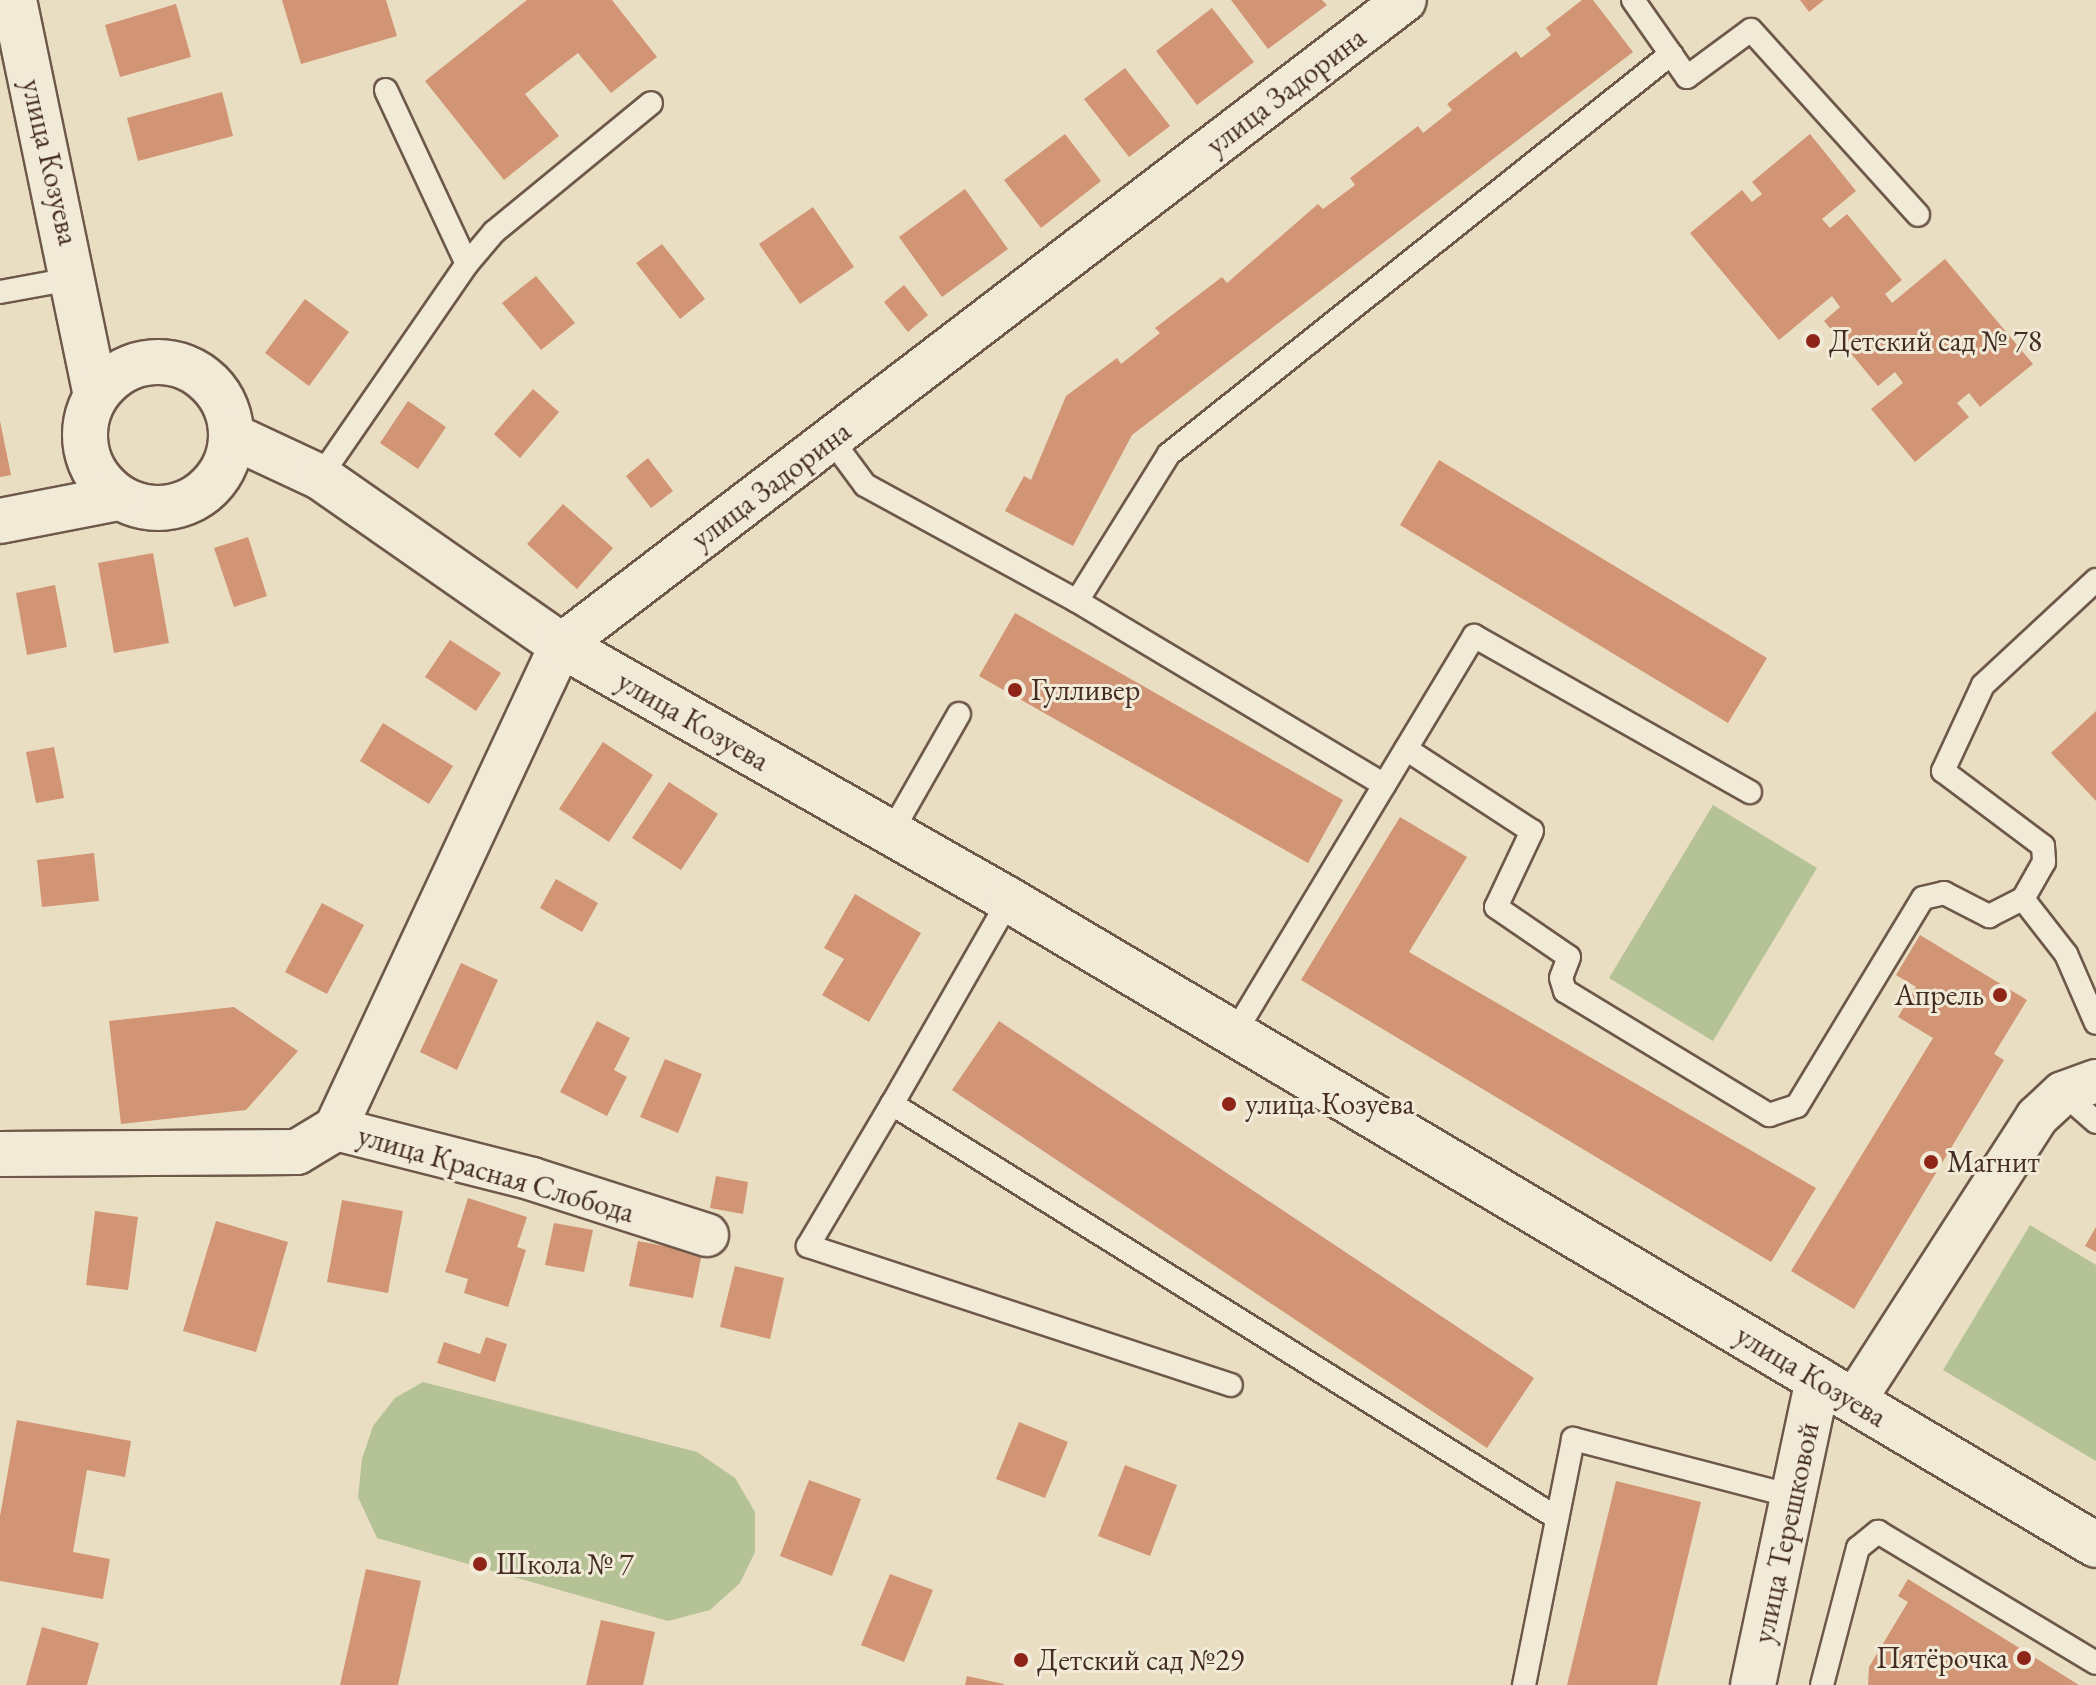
<!DOCTYPE html>
<meta charset="utf-8">
<style>
body{margin:0}
#map{position:relative;width:2096px;height:1685px;overflow:hidden;background:#eadec2;font-family:"EB Garamond",serif}
div>[style]{position:absolute}
.green>*{inset:0;background:#b4c295}
.building>*{inset:0;background:#d19575}
.roads{filter:drop-shadow(2px 0 #6e584a) drop-shadow(-2px 0 #6e584a) drop-shadow(0 2px #6e584a) drop-shadow(0 -2px #6e584a)}
.lane>*{height:22px;margin:-11px;padding:0 11px;transform-origin:11px;border-radius:11px;background:#f1ead7}
.street>*{height:42px;margin:-21px;padding:0 21px;transform-origin:21px;border-radius:21px;background:#f1ead7}
.secondary>*{height:44px;margin:-22px;padding:0 22px;transform-origin:22px;border-radius:22px;background:#f1ead7}
.secondary>.ring{margin:-22px;padding:0;box-sizing:content-box;background:none;border:44px solid #f1ead7;border-radius:50%}
.dots>*{width:22px;height:22px;translate:-50% -50%;box-sizing:border-box;border:4px solid #f1ead7;border-radius:50%}
span{translate:-50% -50%;white-space:nowrap;text-align:center;line-height:1.15;-webkit-text-stroke:6px #f1ead7;paint-order:stroke}
.street-label{font-size:30px;color:#442c22}
.poi-label{font-size:30px;color:#442c22}
.left{translate:0 -50%;text-align:left}
.right{translate:-100% -50%;text-align:right}
</style>
<div id="map">
<div class="green">
<i style="clip-path:polygon(1713px 805px,1817px 868px,1713px 1041px,1609px 978px)"></i>
<i style="clip-path:polygon(2030px 1225px,2096px 1265px,2096px 1461px,1943px 1370px)"></i>
<i style="clip-path:polygon(423px 1382px,697px 1452px,735px 1478px,755px 1512px,755px 1552px,740px 1583px,710px 1610px,668px 1621px,377px 1538px,358px 1497px,362px 1459px,373px 1426px,395px 1398px)"></i>
</div>
<div class="building">
<i style="clip-path:polygon(282px 0,386px 0,397px 36px,301px 64px)"></i>
<i style="clip-path:polygon(527px 0,612px 0,657px 57px,611px 93px,578px 53px,525px 94px,559px 136px,504px 180px,425px 81px)"></i>
<i style="clip-path:polygon(1231px 0,1322px 0,1327px 5px,1268px 49px)"></i>
<i style="clip-path:polygon(1582px 0,1593px 0,1633px 52px,1132px 435px,1073px 546px,1005px 511px,1024px 476px,1031px 480px,1066px 396px,1117px 358px,1121px 364px,1160px 333px,1155px 328px,1222px 277px,1227px 283px,1318px 204px,1323px 209px,1355px 185px,1350px 178px,1418px 126px,1423px 133px,1452px 110px,1447px 104px,1516px 51px,1521px 58px,1551px 35px,1546px 28px)"></i>
<i style="clip-path:polygon(1800px 0,1824px 0,1809px 12px)"></i>
<i style="clip-path:polygon(176px 4px,191px 57px,120px 77px,105px 25px)"></i>
<i style="clip-path:polygon(1212px 8px,1254px 62px,1197px 105px,1156px 51px)"></i>
<i style="clip-path:polygon(1125px 68px,1170px 126px,1129px 157px,1084px 99px)"></i>
<i style="clip-path:polygon(222px 92px,233px 136px,138px 161px,127px 118px)"></i>
<i style="clip-path:polygon(1065px 134px,1101px 181px,1041px 228px,1004px 180px)"></i>
<i style="clip-path:polygon(1810px 134px,1856px 191px,1822px 219px,1830px 228px,1847px 214px,1902px 280px,1885px 294px,1892px 303px,1945px 259px,2033px 364px,1980px 407px,1969px 393px,1957px 403px,1969px 417px,1915px 462px,1871px 409px,1903px 383px,1895px 372px,1878px 386px,1824px 321px,1840px 307px,1832px 296px,1779px 340px,1690px 233px,1742px 190px,1752px 202px,1762px 194px,1752px 182px)"></i>
<i style="clip-path:polygon(965px 189px,1008px 249px,942px 297px,899px 237px)"></i>
<i style="clip-path:polygon(813px 207px,854px 267px,800px 304px,759px 244px)"></i>
<i style="clip-path:polygon(662px 244px,705px 299px,680px 319px,636px 263px)"></i>
<i style="clip-path:polygon(536px 276px,575px 323px,541px 350px,502px 303px)"></i>
<i style="clip-path:polygon(904px 285px,928px 315px,908px 332px,884px 302px)"></i>
<i style="clip-path:polygon(305px 299px,349px 332px,309px 386px,265px 353px)"></i>
<i style="clip-path:polygon(533px 389px,559px 412px,520px 458px,494px 434px)"></i>
<i style="clip-path:polygon(408px 401px,446px 427px,418px 469px,380px 443px)"></i>
<i style="clip-path:polygon(0 421px,11px 475px,0 477px)"></i>
<i style="clip-path:polygon(648px 458px,673px 491px,651px 508px,626px 476px)"></i>
<i style="clip-path:polygon(1439px 460px,1767px 658px,1728px 723px,1400px 525px)"></i>
<i style="clip-path:polygon(563px 504px,613px 548px,577px 589px,527px 544px)"></i>
<i style="clip-path:polygon(248px 537px,267px 596px,234px 607px,214px 548px)"></i>
<i style="clip-path:polygon(153px 553px,169px 643px,114px 653px,98px 563px)"></i>
<i style="clip-path:polygon(55px 585px,67px 647px,27px 655px,16px 593px)"></i>
<i style="clip-path:polygon(1015px 613px,1343px 800px,1308px 863px,979px 676px)"></i>
<i style="clip-path:polygon(450px 640px,501px 673px,476px 711px,425px 677px)"></i>
<i style="clip-path:polygon(2096px 711px,2096px 801px,2051px 753px)"></i>
<i style="clip-path:polygon(383px 723px,453px 766px,429px 804px,360px 761px)"></i>
<i style="clip-path:polygon(603px 742px,653px 775px,609px 842px,559px 809px)"></i>
<i style="clip-path:polygon(54px 747px,64px 798px,36px 803px,26px 752px)"></i>
<i style="clip-path:polygon(669px 782px,718px 814px,681px 870px,632px 838px)"></i>
<i style="clip-path:polygon(1400px 817px,1467px 857px,1409px 952px,1816px 1188px,1771px 1262px,1301px 980px)"></i>
<i style="clip-path:polygon(94px 853px,99px 901px,42px 907px,37px 860px)"></i>
<i style="clip-path:polygon(556px 879px,598px 903px,582px 932px,540px 908px)"></i>
<i style="clip-path:polygon(855px 894px,921px 933px,869px 1022px,822px 995px,844px 959px,824px 948px)"></i>
<i style="clip-path:polygon(322px 903px,364px 925px,327px 994px,285px 972px)"></i>
<i style="clip-path:polygon(1920px 935px,2027px 1000px,1994px 1054px,2004px 1060px,1854px 1309px,1791px 1271px,1933px 1038px,1898px 1017px,1916px 987px,1896px 975px)"></i>
<i style="clip-path:polygon(461px 963px,498px 980px,457px 1070px,420px 1052px)"></i>
<i style="clip-path:polygon(234px 1007px,298px 1051px,246px 1110px,121px 1124px,109px 1021px)"></i>
<i style="clip-path:polygon(597px 1021px,630px 1038px,614px 1070px,627px 1077px,607px 1116px,560px 1092px)"></i>
<i style="clip-path:polygon(999px 1021px,1534px 1378px,1487px 1448px,952px 1090px)"></i>
<i style="clip-path:polygon(665px 1059px,702px 1074px,678px 1133px,640px 1117px)"></i>
<i style="clip-path:polygon(716px 1176px,748px 1182px,743px 1214px,710px 1208px)"></i>
<i style="clip-path:polygon(468px 1198px,527px 1217px,517px 1247px,526px 1250px,508px 1307px,464px 1293px,468px 1279px,445px 1272px)"></i>
<i style="clip-path:polygon(342px 1200px,403px 1211px,388px 1293px,327px 1282px)"></i>
<i style="clip-path:polygon(95px 1211px,138px 1217px,128px 1290px,86px 1285px)"></i>
<i style="clip-path:polygon(216px 1221px,288px 1242px,256px 1352px,183px 1331px)"></i>
<i style="clip-path:polygon(554px 1223px,593px 1230px,584px 1272px,545px 1265px)"></i>
<i style="clip-path:polygon(2096px 1227px,2096px 1252px,2085px 1246px)"></i>
<i style="clip-path:polygon(638px 1241px,702px 1253px,693px 1298px,629px 1286px)"></i>
<i style="clip-path:polygon(735px 1266px,784px 1278px,770px 1339px,720px 1327px)"></i>
<i style="clip-path:polygon(486px 1337px,507px 1344px,495px 1382px,437px 1363px,444px 1342px,480px 1354px)"></i>
<i style="clip-path:polygon(17px 1420px,131px 1441px,125px 1477px,87px 1470px,73px 1552px,110px 1559px,103px 1599px,0 1581px,0 1516px)"></i>
<i style="clip-path:polygon(1019px 1422px,1068px 1442px,1045px 1498px,996px 1479px)"></i>
<i style="clip-path:polygon(1125px 1465px,1177px 1485px,1150px 1556px,1098px 1536px)"></i>
<i style="clip-path:polygon(809px 1480px,861px 1499px,832px 1576px,780px 1556px)"></i>
<i style="clip-path:polygon(1616px 1481px,1701px 1502px,1657px 1685px,1567px 1685px)"></i>
<i style="clip-path:polygon(366px 1569px,421px 1581px,398px 1685px,340px 1685px)"></i>
<i style="clip-path:polygon(890px 1574px,933px 1590px,904px 1662px,861px 1645px)"></i>
<i style="clip-path:polygon(1908px 1579px,2079px 1685px,1868px 1685px,1869px 1667px,1908px 1602px,1898px 1596px)"></i>
<i style="clip-path:polygon(601px 1620px,655px 1632px,643px 1685px,586px 1685px)"></i>
<i style="clip-path:polygon(42px 1627px,99px 1643px,87px 1685px,26px 1685px)"></i>
<i style="clip-path:polygon(967px 1676px,1004px 1684px,1004px 1685px,965px 1685px)"></i>
</div>
<div class="roads">
<div class="lane">
<i style="left:1633px;top:0;width:94px;rotate:55deg"></i>
<i style="left:1687px;top:77px;width:79px;rotate:-36.3deg"></i>
<i style="left:1751px;top:30px;width:249px;rotate:47.9deg"></i>
<i style="left:467px;top:264px;width:42px;rotate:-49.8deg"></i>
<i style="left:494px;top:232px;width:203px;rotate:-39.4deg"></i>
<i style="left:0;top:292px;width:77px;rotate:-10.4deg"></i>
<i style="left:831px;top:439px;width:57px;rotate:53.5deg"></i>
<i style="left:865px;top:485px;width:242px;rotate:28.7deg"></i>
<i style="left:1077px;top:601px;width:173px;rotate:-58deg"></i>
<i style="left:1169px;top:454px;width:642px;rotate:-38.55deg"></i>
<i style="left:320px;top:477px;width:259px;rotate:-55.4deg"></i>
<i style="left:467px;top:264px;width:192px;rotate:-115deg"></i>
<i style="left:2096px;top:580px;width:154px;rotate:137.1deg"></i>
<i style="left:1983px;top:685px;width:95px;rotate:114.9deg"></i>
<i style="left:1943px;top:771px;width:125px;rotate:36.9deg"></i>
<i style="left:2043px;top:846px;width:16px;rotate:86deg"></i>
<i style="left:2044px;top:862px;width:43px;rotate:119.6deg"></i>
<i style="left:2023px;top:899px;width:70px;rotate:52deg"></i>
<i style="left:2066px;top:954px;width:75px;rotate:66.5deg"></i>
<i style="left:1077px;top:601px;width:358px;rotate:30.9deg"></i>
<i style="left:1406px;top:749px;width:150px;rotate:33.1deg"></i>
<i style="left:1532px;top:831px;width:84px;rotate:115.3deg"></i>
<i style="left:1496px;top:907px;width:88px;rotate:34.4deg"></i>
<i style="left:1569px;top:957px;width:22px;rotate:111deg"></i>
<i style="left:1561px;top:978px;width:14px;rotate:73deg"></i>
<i style="left:1565px;top:991px;width:239px;rotate:31.3deg"></i>
<i style="left:1769px;top:1115px;width:29px;rotate:-18deg"></i>
<i style="left:1797px;top:1106px;width:243px;rotate:-58.8deg"></i>
<i style="left:1923px;top:898px;width:22px;rotate:-13deg"></i>
<i style="left:1944px;top:893px;width:51px;rotate:27.1deg"></i>
<i style="left:1989px;top:916px;width:38px;rotate:-27deg"></i>
<i style="left:891px;top:833px;width:137px;rotate:-60.3deg"></i>
<i style="left:1009px;top:900px;width:235px;rotate:119.8deg"></i>
<i style="left:892px;top:1104px;width:783px;rotate:31.9deg"></i>
<i style="left:1234px;top:1034px;width:465px;rotate:-58.9deg"></i>
<i style="left:1474px;top:636px;width:317px;rotate:29.5deg"></i>
<i style="left:2063px;top:1093px;width:44px;rotate:41.3deg"></i>
<i style="left:892px;top:1104px;width:165px;rotate:120.6deg"></i>
<i style="left:808px;top:1246px;width:445px;rotate:18.2deg"></i>
<i style="left:1524px;top:1685px;width:251px;rotate:-78.7deg"></i>
<i style="left:1573px;top:1439px;width:229px;rotate:14.6deg"></i>
<i style="left:1822px;top:1685px;width:142px;rotate:-75.3deg"></i>
<i style="left:1858px;top:1548px;width:26px;rotate:-39deg"></i>
<i style="left:1878px;top:1532px;width:254px;rotate:31deg"></i>
</div>
<div class="street">
<i style="left:707px;top:1235px;width:183px;rotate:-162.2deg"></i>
<i style="left:533px;top:1179px;width:204px;rotate:-165.8deg"></i>
<i style="left:335px;top:1129px;width:534px;rotate:-64.97deg"></i>
<i style="left:561px;top:645px;width:1062px;rotate:-37.39deg"></i>
<i style="left:1854px;top:1401px;width:338px;rotate:-57.2deg"></i>
<i style="left:2037px;top:1117px;width:35px;rotate:-43deg"></i>
<i style="left:2063px;top:1093px;width:35px;rotate:-20deg"></i>
</div>
<div class="secondary">
<i style="left:14px;top:0;width:403px;rotate:78.3deg"></i>
<i class="ring" style="left:85px;top:362px;width:102px;height:102px"></i>
<i style="left:232px;top:436px;width:97px;rotate:25deg"></i>
<i style="left:320px;top:477px;width:294px;rotate:34.9deg"></i>
<i style="left:561px;top:645px;width:515px;rotate:29.65deg"></i>
<i style="left:1009px;top:900px;width:1264px;rotate:30.68deg"></i>
<i style="left:0;top:521px;width:120px;rotate:-11deg"></i>
<i style="left:0;top:1154px;width:297px;rotate:-0.4deg"></i>
<i style="left:297px;top:1152px;width:44px;rotate:-31.2deg"></i>
<i style="left:1753px;top:1685px;width:312px;rotate:-78deg"></i>
</div>
</div>
<div class="dots">
<i style="left:1813px;top:341px;background:#8f2418"></i>
<i style="left:1015px;top:690px;background:#8f2418"></i>
<i style="left:2000px;top:995px;background:#8f2418"></i>
<i style="left:1229px;top:1104px;background:#8f2418"></i>
<i style="left:1931px;top:1162px;background:#8f2418"></i>
<i style="left:480px;top:1564px;background:#8f2418"></i>
<i style="left:2024px;top:1658px;background:#8f2418"></i>
<i style="left:1021px;top:1660px;background:#8f2418"></i>
</div>
<div class="street-label">
<span style="left:1286px;top:91px;rotate:-37deg">улица Задорина</span>
<span style="left:50px;top:162px;rotate:77deg">улица Козуева</span>
<span style="left:771px;top:485px;rotate:-37deg">улица Задорина</span>
<span style="left:693px;top:721px;rotate:30deg">улица Козуева</span>
<span style="left:496px;top:1174px;rotate:16deg">улица Красная Слобода</span>
<span style="left:1811px;top:1376px;rotate:31deg">улица Козуева</span>
<span style="left:1786px;top:1533px;rotate:-78deg">улица Терешковой</span>
</div>
<div class="poi-label">
<span class="left" style="left:1829px;top:341px">Детский сад № 78</span>
<span class="left" style="left:1031px;top:690px">Гулливер</span>
<span class="right" style="left:1984px;top:995px">Апрель</span>
<span class="left" style="left:1245px;top:1104px">улица Козуева</span>
<span class="left" style="left:1947px;top:1162px">Магнит</span>
<span class="left" style="left:496px;top:1564px">Школа № 7</span>
<span class="right" style="left:2008px;top:1658px">Пятёрочка</span>
<span class="left" style="left:1037px;top:1660px">Детский сад №29</span>
</div>
</div>
